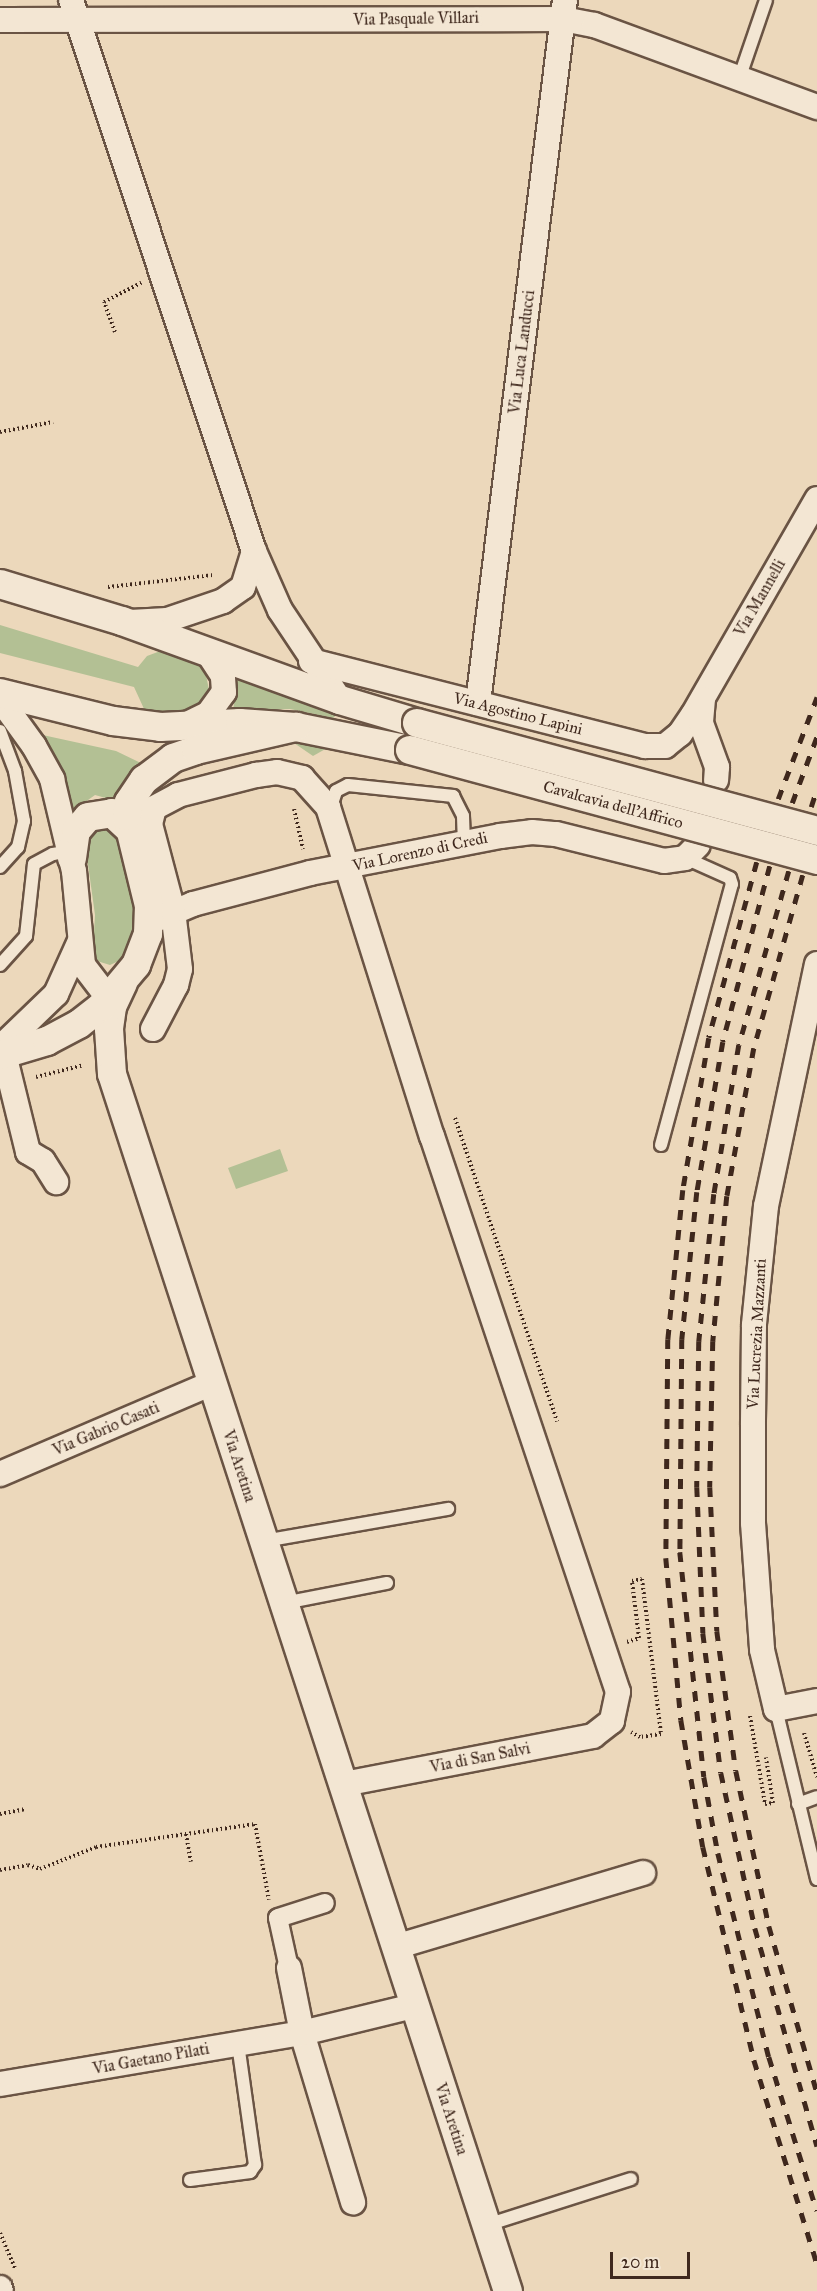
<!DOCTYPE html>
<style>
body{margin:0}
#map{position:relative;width:817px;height:2291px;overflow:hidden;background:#ecd8bb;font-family:"IM FELL Great Primer",serif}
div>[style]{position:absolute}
.green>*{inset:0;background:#b3c094}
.path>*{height:4px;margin-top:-2px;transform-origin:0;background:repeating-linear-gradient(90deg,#3f281d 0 1.5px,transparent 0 4.5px)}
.roads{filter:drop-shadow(2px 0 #6a5444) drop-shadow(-2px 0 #6a5444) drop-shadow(0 2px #6a5444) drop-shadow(0 -2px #6a5444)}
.service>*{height:12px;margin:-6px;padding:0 6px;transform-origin:6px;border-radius:6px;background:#f3e6d3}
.pedestrian>*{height:18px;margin:-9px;padding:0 9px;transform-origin:9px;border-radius:9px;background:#f3e6d3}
.minor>*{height:24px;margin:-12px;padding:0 12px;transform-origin:12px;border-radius:12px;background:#f3e6d3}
.tertiary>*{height:28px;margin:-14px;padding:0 14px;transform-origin:14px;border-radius:14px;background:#f3e6d3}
.rail>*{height:4.5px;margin-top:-2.25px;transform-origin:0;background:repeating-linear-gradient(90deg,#3f281d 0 10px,transparent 0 20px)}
.bridges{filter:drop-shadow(2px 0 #6a5444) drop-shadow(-2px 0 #6a5444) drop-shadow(0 2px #6a5444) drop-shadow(0 -2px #6a5444)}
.tertiary-bridge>*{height:28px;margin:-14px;padding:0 14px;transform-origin:14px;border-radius:14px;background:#f3e6d3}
span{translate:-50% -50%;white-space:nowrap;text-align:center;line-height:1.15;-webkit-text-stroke:6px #f3e6d3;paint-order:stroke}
.street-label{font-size:16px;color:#3f281d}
.scale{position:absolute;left:610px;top:2252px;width:80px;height:27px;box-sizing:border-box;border:3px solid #3f281d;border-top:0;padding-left:8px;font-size:18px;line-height:21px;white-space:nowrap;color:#3f281d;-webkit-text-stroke:4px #f3e6d3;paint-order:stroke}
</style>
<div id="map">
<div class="green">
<i style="clip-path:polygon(0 625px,138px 667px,147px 656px,171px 647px,204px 665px,209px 690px,205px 702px,189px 718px,145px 711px,134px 687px,0 653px)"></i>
<i style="clip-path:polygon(238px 675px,341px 711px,333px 718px,290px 709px,233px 711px)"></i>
<i style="clip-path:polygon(38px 734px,116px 751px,145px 765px,120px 802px,95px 795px,74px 810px)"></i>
<i style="clip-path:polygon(296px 738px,336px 743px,313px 756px,294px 743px)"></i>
<i style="clip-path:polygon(105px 825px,120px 834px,136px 895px,139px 926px,123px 959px,110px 965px,97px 961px,93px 952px,95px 915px,86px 850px,89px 838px,98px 827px)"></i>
<i style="clip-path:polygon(280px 1149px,288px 1171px,236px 1189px,228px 1168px)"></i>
</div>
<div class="path">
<i style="left:115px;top:332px;width:32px;rotate:-110deg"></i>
<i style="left:104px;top:302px;width:42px;rotate:-27.2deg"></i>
<i style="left:0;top:432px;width:54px;rotate:-10.7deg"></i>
<i style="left:108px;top:587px;width:107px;rotate:-6.5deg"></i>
<i style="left:294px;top:809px;width:41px;rotate:77.3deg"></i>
<i style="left:36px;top:1077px;width:49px;rotate:-14deg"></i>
<i style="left:455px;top:1118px;width:320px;rotate:71.4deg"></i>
<i style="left:627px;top:1642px;width:13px;rotate:-18deg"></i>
<i style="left:639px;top:1638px;width:57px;rotate:-97deg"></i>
<i style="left:632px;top:1581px;width:10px;rotate:-11deg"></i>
<i style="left:642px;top:1579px;width:156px;rotate:83deg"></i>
<i style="left:661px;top:1734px;width:21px;rotate:172deg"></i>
<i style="left:640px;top:1737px;width:10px;rotate:-151deg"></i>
<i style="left:750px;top:1716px;width:89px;rotate:80.3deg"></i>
<i style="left:765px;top:1804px;width:8px;rotate:-7deg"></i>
<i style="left:773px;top:1803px;width:46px;rotate:-98.8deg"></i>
<i style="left:804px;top:1733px;width:46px;rotate:73.5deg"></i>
<i style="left:0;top:1814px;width:26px;rotate:-11deg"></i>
<i style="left:186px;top:1834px;width:28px;rotate:80deg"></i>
<i style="left:0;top:1870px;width:28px;rotate:-10deg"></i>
<i style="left:28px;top:1865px;width:13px;rotate:18deg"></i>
<i style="left:40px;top:1869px;width:60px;rotate:-21.4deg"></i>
<i style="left:96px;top:1847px;width:161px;rotate:-8.2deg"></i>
<i style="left:255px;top:1824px;width:77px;rotate:79.6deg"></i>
<i style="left:0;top:2233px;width:38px;rotate:67deg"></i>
</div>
<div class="roads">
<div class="service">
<i style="left:739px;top:79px;width:83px;rotate:-71.1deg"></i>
<i style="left:0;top:731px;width:43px;rotate:69.4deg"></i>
<i style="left:15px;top:771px;width:51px;rotate:79.8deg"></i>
<i style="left:24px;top:821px;width:27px;rotate:103deg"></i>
<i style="left:18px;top:847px;width:27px;rotate:132deg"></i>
<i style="left:330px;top:810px;width:20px;rotate:-72deg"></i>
<i style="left:336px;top:791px;width:13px;rotate:-27deg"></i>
<i style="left:348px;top:785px;width:106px;rotate:6deg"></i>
<i style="left:453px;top:796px;width:22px;rotate:63deg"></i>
<i style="left:463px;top:816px;width:27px;rotate:88deg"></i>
<i style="left:0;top:965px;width:39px;rotate:-48deg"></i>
<i style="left:26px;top:936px;width:72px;rotate:-83.7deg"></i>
<i style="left:34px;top:864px;width:21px;rotate:-28deg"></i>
<i style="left:53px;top:854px;width:17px;rotate:-10deg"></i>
<i style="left:661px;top:1145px;width:270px;rotate:-74.8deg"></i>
<i style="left:732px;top:884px;width:6px;rotate:-108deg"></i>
<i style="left:730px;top:878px;width:49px;rotate:-156deg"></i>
<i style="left:264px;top:1541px;width:187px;rotate:-9.9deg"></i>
<i style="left:284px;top:1603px;width:105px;rotate:-11deg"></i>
<i style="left:776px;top:1709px;width:175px;rotate:76.4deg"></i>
<i style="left:798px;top:1804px;width:20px;rotate:-20deg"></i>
<i style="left:190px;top:2180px;width:61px;rotate:-7.6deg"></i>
<i style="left:250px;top:2172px;width:9px;rotate:-54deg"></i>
<i style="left:255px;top:2165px;width:122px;rotate:-98deg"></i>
<i style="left:487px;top:2225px;width:151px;rotate:-17.7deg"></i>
</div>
<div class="pedestrian">
<i style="left:289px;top:1968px;width:51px;rotate:-102.4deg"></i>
<i style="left:278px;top:1918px;width:49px;rotate:-17.7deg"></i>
</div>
<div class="minor">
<i style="left:71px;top:0;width:581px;rotate:71.63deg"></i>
<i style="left:254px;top:551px;width:64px;rotate:66.2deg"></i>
<i style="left:280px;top:610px;width:108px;rotate:56.3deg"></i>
<i style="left:0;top:20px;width:563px;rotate:-0.1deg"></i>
<i style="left:563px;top:19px;width:32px;rotate:11deg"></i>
<i style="left:594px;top:25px;width:238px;rotate:20.2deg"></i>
<i style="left:130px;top:622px;width:37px;rotate:-3deg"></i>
<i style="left:167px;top:620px;width:59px;rotate:-18.7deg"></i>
<i style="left:223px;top:601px;width:24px;rotate:-35deg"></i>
<i style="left:243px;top:587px;width:38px;rotate:-73deg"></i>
<i style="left:311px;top:661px;width:345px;rotate:14.3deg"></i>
<i style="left:645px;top:746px;width:20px"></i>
<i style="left:665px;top:746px;width:19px;rotate:-39deg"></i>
<i style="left:680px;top:734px;width:23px;rotate:-56deg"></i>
<i style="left:693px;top:715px;width:249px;rotate:-60.1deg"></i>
<i style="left:0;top:699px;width:58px;rotate:54.1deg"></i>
<i style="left:34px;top:746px;width:38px;rotate:61deg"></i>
<i style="left:52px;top:779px;width:95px;rotate:76.6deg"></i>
<i style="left:74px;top:871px;width:94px;rotate:84.5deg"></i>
<i style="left:83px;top:965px;width:43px;rotate:52.6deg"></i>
<i style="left:703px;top:699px;width:24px;rotate:95deg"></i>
<i style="left:701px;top:723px;width:47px;rotate:70deg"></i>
<i style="left:717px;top:767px;width:13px;rotate:94deg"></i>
<i style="left:478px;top:703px;width:708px;rotate:-82.95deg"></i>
<i style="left:185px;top:725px;width:25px;rotate:-26deg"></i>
<i style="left:208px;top:714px;width:27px;rotate:-54deg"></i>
<i style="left:224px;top:692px;width:16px;rotate:-94deg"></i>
<i style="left:223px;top:676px;width:30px;rotate:-123deg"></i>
<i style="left:160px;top:918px;width:36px;rotate:-23deg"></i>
<i style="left:193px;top:904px;width:121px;rotate:-14.8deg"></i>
<i style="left:310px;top:873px;width:194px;rotate:-11deg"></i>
<i style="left:500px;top:836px;width:32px;rotate:-7deg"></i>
<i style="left:532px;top:832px;width:24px;rotate:5deg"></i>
<i style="left:556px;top:834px;width:111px;rotate:14deg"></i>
<i style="left:664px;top:861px;width:21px;rotate:-8deg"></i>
<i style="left:685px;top:858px;width:18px;rotate:-45deg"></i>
<i style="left:817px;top:964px;width:247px;rotate:101.9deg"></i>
<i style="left:766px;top:1206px;width:120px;rotate:95.8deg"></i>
<i style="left:754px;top:1325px;width:100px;rotate:90.6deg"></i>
<i style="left:753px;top:1425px;width:98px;rotate:90deg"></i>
<i style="left:753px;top:1523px;width:127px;rotate:85.9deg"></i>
<i style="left:762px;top:1650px;width:61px;rotate:76.7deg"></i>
<i style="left:776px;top:1709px;width:42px;rotate:-11deg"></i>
<i style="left:153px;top:1029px;width:50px;rotate:-62.4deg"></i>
<i style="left:176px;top:985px;width:16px;rotate:-76deg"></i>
<i style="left:180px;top:969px;width:58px;rotate:-96.9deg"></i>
<i style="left:173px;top:911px;width:90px;rotate:-104.8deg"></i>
<i style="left:150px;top:824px;width:16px;rotate:-76deg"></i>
<i style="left:154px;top:808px;width:27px;rotate:-28deg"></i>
<i style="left:178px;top:795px;width:81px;rotate:-14.4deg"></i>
<i style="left:256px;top:775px;width:21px;rotate:-8deg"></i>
<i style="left:277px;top:772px;width:26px;rotate:13deg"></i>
<i style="left:302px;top:778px;width:39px;rotate:48deg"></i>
<i style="left:328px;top:807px;width:345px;rotate:72.5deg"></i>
<i style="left:432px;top:1136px;width:586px;rotate:71.5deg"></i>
<i style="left:618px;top:1692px;width:30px;rotate:102deg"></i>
<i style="left:612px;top:1721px;width:24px;rotate:142deg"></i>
<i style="left:593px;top:1736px;width:255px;rotate:169.1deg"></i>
<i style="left:0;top:1048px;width:78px;rotate:-44deg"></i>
<i style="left:56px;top:994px;width:56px;rotate:-65.7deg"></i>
<i style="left:4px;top:1054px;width:101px;rotate:76.2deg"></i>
<i style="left:28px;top:1152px;width:17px;rotate:31deg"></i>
<i style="left:43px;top:1161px;width:25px;rotate:58deg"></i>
<i style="left:0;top:1474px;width:231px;rotate:-23.2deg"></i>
<i style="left:395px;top:1947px;width:259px;rotate:-16.6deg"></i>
<i style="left:289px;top:1968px;width:66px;rotate:78.7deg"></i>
<i style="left:302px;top:2033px;width:177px;rotate:73.2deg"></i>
<i style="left:0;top:2084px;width:306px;rotate:-9.6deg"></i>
<i style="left:302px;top:2033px;width:115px;rotate:-13.6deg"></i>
<i style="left:0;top:2288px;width:3px;rotate:72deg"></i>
</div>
<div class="tertiary">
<i style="left:0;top:584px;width:127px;rotate:16.9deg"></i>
<i style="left:122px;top:621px;width:232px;rotate:19.9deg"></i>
<i style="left:340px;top:700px;width:80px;rotate:16.6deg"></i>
<i style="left:0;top:693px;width:116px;rotate:13.9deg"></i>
<i style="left:113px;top:721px;width:48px;rotate:7.1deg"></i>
<i style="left:161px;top:727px;width:79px;rotate:-2.9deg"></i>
<i style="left:240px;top:723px;width:56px;rotate:4.1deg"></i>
<i style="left:296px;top:727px;width:116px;rotate:11.4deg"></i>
<i style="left:72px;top:858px;width:27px;rotate:-82deg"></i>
<i style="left:76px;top:831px;width:18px;rotate:-49deg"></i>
<i style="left:88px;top:817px;width:24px;rotate:-9deg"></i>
<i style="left:112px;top:813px;width:22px;rotate:43deg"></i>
<i style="left:123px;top:983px;width:26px;rotate:115deg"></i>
<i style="left:112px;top:1007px;width:22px;rotate:98deg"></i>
<i style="left:109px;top:1029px;width:45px;rotate:86.2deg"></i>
<i style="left:112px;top:1074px;width:1280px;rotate:71.98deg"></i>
<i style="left:0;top:1055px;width:49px;rotate:-16.6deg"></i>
<i style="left:47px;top:1041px;width:36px;rotate:-28deg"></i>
<i style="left:79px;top:1024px;width:28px;rotate:-38deg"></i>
<i style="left:101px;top:1007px;width:55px;rotate:-50.2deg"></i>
<i style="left:136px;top:965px;width:33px;rotate:-69deg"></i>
<i style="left:148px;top:934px;width:28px;rotate:-88deg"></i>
<i style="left:149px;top:906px;width:93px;rotate:-103.7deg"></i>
<i style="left:127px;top:816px;width:14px;rotate:-82deg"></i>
<i style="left:129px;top:802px;width:27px;rotate:-56deg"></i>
<i style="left:144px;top:780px;width:36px;rotate:-37deg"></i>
<i style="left:173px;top:758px;width:24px;rotate:-19deg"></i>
<i style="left:196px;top:750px;width:103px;rotate:-13deg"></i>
</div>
</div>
<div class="rail">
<i style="left:778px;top:799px;width:109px;rotate:-69.1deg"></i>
<i style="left:792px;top:803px;width:72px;rotate:-69.5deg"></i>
<i style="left:811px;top:807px;width:19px;rotate:-72deg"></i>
<i style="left:757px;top:862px;width:182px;rotate:105.3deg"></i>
<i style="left:709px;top:1038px;width:154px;rotate:99.7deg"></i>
<i style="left:683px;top:1190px;width:150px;rotate:95.7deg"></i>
<i style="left:668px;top:1339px;width:219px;rotate:90.5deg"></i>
<i style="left:666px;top:1558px;width:163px;rotate:84.7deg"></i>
<i style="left:681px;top:1720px;width:129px;rotate:80.2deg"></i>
<i style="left:703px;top:1847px;width:219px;rotate:76.5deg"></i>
<i style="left:754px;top:2060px;width:213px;rotate:72.8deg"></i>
<i style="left:770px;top:866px;width:182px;rotate:105deg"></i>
<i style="left:723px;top:1042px;width:152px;rotate:99.8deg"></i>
<i style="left:697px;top:1192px;width:148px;rotate:95.8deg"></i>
<i style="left:682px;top:1339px;width:213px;rotate:90.5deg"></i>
<i style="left:680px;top:1552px;width:226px;rotate:83.9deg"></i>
<i style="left:704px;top:1777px;width:77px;rotate:79.6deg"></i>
<i style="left:718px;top:1853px;width:210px;rotate:76deg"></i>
<i style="left:769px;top:2057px;width:161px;rotate:72.7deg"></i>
<i style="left:789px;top:871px;width:181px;rotate:106deg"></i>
<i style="left:739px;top:1045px;width:151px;rotate:99.5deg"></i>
<i style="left:714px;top:1194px;width:148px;rotate:95.8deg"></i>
<i style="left:699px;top:1341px;width:146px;rotate:90.8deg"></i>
<i style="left:697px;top:1487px;width:146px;rotate:87.6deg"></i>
<i style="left:703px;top:1633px;width:141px;rotate:82.7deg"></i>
<i style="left:721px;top:1773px;width:159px;rotate:77.6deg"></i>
<i style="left:755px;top:1928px;width:227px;rotate:74.1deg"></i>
<i style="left:803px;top:875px;width:180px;rotate:105.8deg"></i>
<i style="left:754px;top:1048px;width:150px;rotate:100.3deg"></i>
<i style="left:727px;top:1196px;width:146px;rotate:95.5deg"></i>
<i style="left:713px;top:1341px;width:146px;rotate:91.2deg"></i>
<i style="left:710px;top:1487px;width:144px;rotate:87.2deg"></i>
<i style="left:717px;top:1631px;width:141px;rotate:82.3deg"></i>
<i style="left:736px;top:1771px;width:158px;rotate:78deg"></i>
<i style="left:769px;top:1926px;width:173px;rotate:73.9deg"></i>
</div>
<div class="bridges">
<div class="tertiary-bridge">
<i style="left:417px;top:723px;width:414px;rotate:15.1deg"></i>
<i style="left:410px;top:750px;width:422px;rotate:15.1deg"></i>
</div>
</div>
<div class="street-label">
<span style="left:416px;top:19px;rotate:-1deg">Via Pasquale Villari</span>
<span style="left:522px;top:352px;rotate:-83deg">Via Luca Landucci</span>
<span style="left:760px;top:598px;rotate:-60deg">Via Mannelli</span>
<span style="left:518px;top:714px;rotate:14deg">Via Agostino Lapini</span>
<span style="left:613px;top:805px;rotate:15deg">Cavalcavia dell'Affrico</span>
<span style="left:420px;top:852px;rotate:-12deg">Via Lorenzo di Credi</span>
<span style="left:757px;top:1334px;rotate:-87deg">Via Lucrezia Mazzanti</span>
<span style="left:106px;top:1429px;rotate:-23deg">Via Gabrio Casati</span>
<span style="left:239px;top:1466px;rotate:72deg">Via Aretina</span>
<span style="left:480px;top:1758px;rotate:-11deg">Via di San Salvi</span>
<span style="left:151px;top:2059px;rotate:-10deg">Via Gaetano Pilati</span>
<span style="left:451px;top:2119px;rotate:72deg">Via Aretina</span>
</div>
<div class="scale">20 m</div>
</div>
